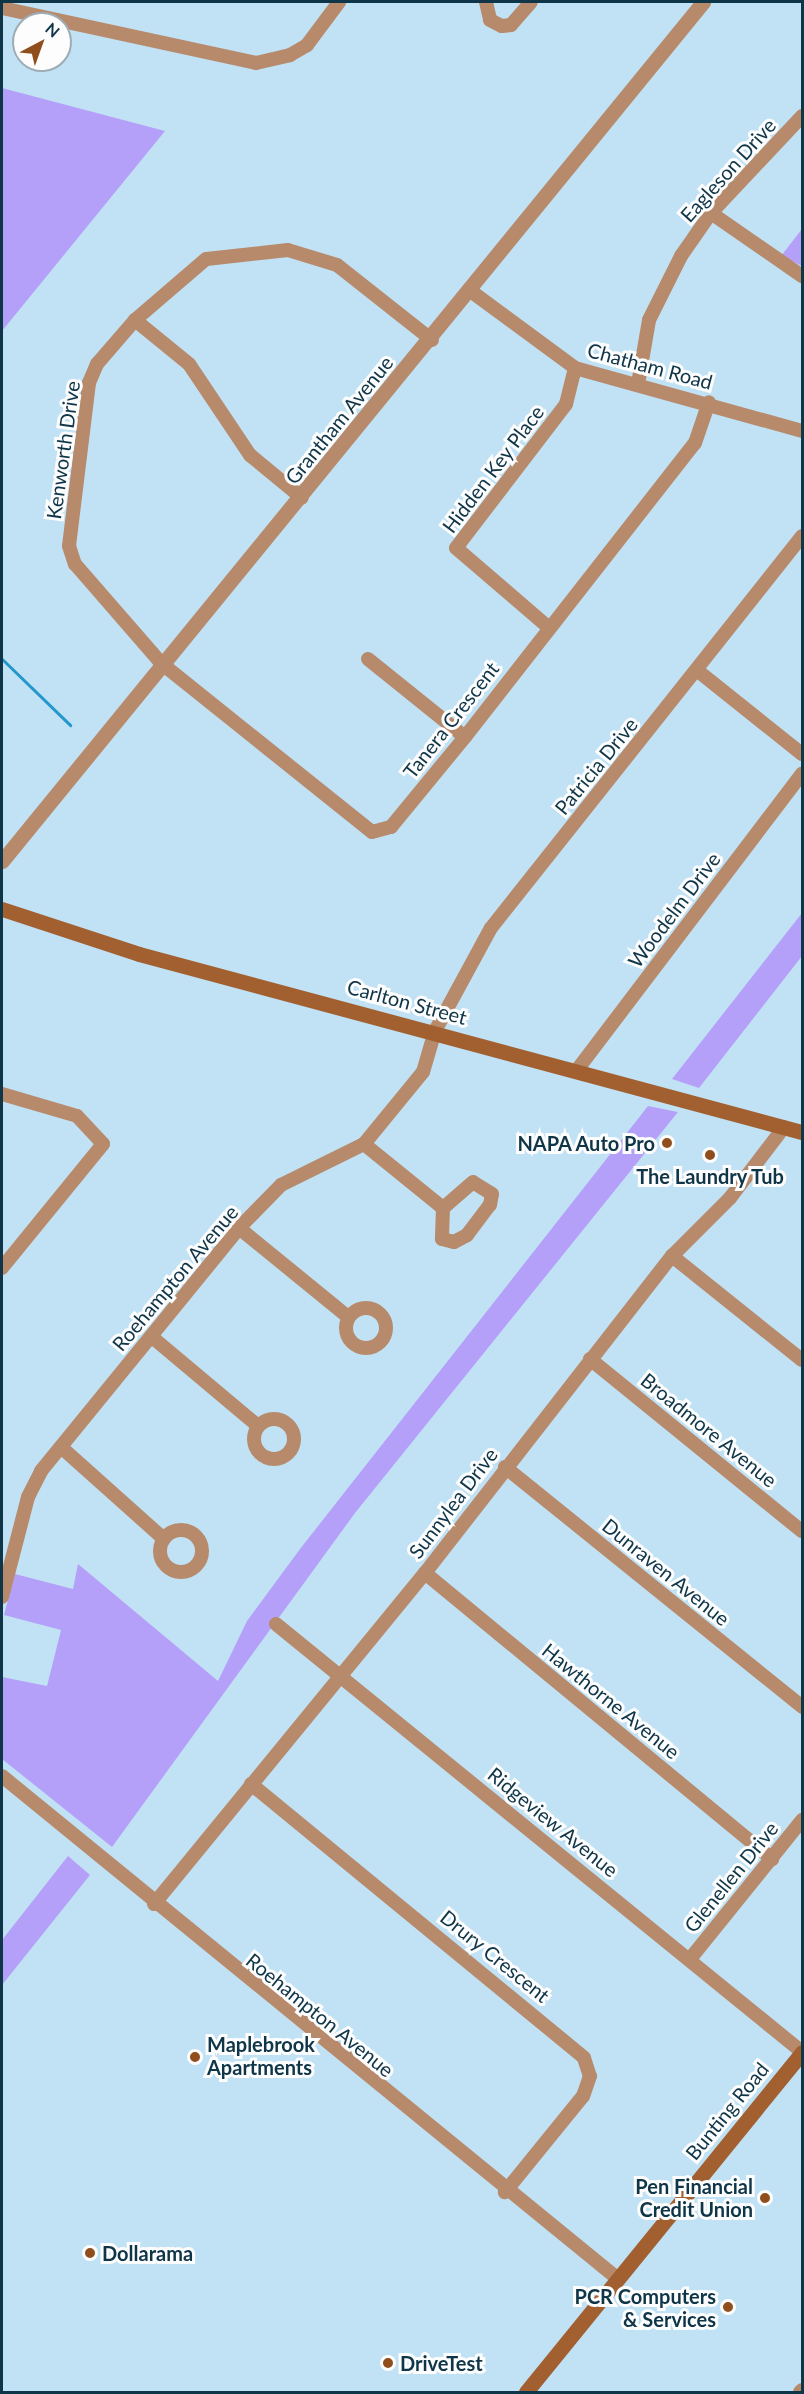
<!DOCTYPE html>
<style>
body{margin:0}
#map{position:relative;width:804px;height:2394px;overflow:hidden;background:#c1e2f5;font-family:Lato,sans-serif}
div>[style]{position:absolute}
.green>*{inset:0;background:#b5a0f9}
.stream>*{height:3px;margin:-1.5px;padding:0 1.5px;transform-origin:1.5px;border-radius:1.5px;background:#2498cc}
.minor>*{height:14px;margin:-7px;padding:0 7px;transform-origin:7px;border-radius:7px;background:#b78a6c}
.minor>.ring{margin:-7px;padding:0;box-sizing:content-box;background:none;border:14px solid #b78a6c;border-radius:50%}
.tertiary>*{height:15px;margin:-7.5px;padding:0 7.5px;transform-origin:7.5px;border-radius:7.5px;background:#b78a6c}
.secondary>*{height:15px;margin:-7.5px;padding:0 7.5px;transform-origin:7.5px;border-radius:7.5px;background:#a26031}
.dots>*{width:16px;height:16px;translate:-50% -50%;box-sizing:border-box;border:3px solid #fdfdfd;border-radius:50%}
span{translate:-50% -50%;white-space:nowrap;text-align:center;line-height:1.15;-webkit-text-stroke:6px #fdfdfd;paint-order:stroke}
.street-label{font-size:20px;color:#0f3548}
.poi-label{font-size:20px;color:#0f3548;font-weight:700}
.right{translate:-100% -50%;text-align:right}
.left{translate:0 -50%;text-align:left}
.frame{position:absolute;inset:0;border:3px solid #0f3548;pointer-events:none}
.north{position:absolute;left:12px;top:12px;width:60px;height:60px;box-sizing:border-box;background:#fdfdfd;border:2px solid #9eadb5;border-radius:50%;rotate:41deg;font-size:16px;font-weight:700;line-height:24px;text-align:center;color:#0f3548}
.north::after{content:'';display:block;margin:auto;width:21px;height:27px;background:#904e1c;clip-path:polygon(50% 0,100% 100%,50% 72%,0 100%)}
</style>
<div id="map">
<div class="green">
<i style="clip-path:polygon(2px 88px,165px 131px,2px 331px)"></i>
<i style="clip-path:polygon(802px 229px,802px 266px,781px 256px)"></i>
<i style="clip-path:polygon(802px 913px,802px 956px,699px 1088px,672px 1079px)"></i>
<i style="clip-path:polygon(648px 1106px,678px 1112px,355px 1513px,112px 1847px,2px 1759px,2px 1677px,47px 1686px,61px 1630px,4px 1615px,15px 1574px,73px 1589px,78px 1564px,218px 1681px,247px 1621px,300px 1549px)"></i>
<i style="clip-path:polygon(68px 1856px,90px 1875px,2px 1985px,2px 1940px)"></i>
</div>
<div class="stream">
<i style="left:2px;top:659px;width:95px;rotate:44.1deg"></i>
</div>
<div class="minor">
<i style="left:486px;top:2px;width:18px;rotate:77deg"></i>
<i style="left:490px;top:20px;width:13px;rotate:27deg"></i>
<i style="left:502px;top:26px;width:9px;rotate:-6deg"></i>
<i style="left:511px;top:25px;width:30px;rotate:-49deg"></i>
<i style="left:2px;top:8px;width:260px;rotate:12.2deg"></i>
<i style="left:256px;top:63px;width:35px;rotate:-13deg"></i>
<i style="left:290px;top:55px;width:20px;rotate:-30deg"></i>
<i style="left:307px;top:45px;width:54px;rotate:-53.3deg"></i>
<i style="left:711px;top:213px;width:111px;rotate:34.7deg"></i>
<i style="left:472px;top:292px;width:128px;rotate:36.4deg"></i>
<i style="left:575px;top:368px;width:236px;rotate:15.5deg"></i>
<i style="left:135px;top:320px;width:70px;rotate:39.2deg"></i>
<i style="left:189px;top:364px;width:110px;rotate:56.2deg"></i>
<i style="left:250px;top:455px;width:67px;rotate:39.6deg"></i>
<i style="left:432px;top:340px;width:121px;rotate:-141.7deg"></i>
<i style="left:337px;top:265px;width:51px;rotate:-163deg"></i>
<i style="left:288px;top:250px;width:82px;rotate:173.7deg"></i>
<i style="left:206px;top:259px;width:94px;rotate:139.3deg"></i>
<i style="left:135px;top:320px;width:58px;rotate:130.8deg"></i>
<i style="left:97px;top:364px;width:21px;rotate:113deg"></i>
<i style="left:89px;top:383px;width:164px;rotate:97deg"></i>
<i style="left:69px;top:546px;width:19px;rotate:72deg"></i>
<i style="left:75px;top:564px;width:131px;rotate:49deg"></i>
<i style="left:161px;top:663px;width:270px;rotate:38.7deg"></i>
<i style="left:372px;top:832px;width:20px;rotate:-15deg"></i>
<i style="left:391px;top:827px;width:117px;rotate:-50.6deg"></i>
<i style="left:465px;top:737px;width:373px;rotate:-52deg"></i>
<i style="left:695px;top:443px;width:43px;rotate:-71.1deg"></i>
<i style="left:638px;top:384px;width:65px;rotate:-80.2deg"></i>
<i style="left:649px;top:320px;width:72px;rotate:-63.4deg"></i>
<i style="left:681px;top:256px;width:52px;rotate:-55.1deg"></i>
<i style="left:711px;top:213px;width:133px;rotate:-46.8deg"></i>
<i style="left:548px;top:627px;width:121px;rotate:-139.3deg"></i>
<i style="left:456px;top:548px;width:181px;rotate:-52.6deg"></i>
<i style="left:566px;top:404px;width:37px;rotate:-76deg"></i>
<i style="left:368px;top:659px;width:124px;rotate:38.8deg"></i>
<i style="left:698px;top:671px;width:133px;rotate:38.6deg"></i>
<i style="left:577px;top:1070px;width:372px;rotate:-52.8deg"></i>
<i style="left:2px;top:1094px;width:78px;rotate:16.3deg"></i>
<i style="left:77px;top:1116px;width:38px;rotate:47deg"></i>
<i style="left:103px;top:1144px;width:160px;rotate:129.2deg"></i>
<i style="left:364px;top:1144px;width:102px;rotate:39deg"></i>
<i style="left:443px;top:1208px;width:31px;rotate:92deg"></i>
<i style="left:442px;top:1239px;width:12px;rotate:14deg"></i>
<i style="left:454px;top:1242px;width:15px;rotate:-28deg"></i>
<i style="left:467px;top:1235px;width:38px;rotate:-53deg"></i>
<i style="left:490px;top:1205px;width:11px;rotate:-80deg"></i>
<i style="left:492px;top:1194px;width:22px;rotate:-148deg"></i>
<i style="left:473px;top:1182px;width:40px;rotate:139deg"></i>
<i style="left:239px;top:1228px;width:141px;rotate:39.2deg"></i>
<i style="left:672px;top:1256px;width:166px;rotate:38.7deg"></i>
<i class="ring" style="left:346px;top:1308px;width:26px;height:26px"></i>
<i style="left:152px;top:1337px;width:138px;rotate:40deg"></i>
<i style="left:590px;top:1359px;width:273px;rotate:39.1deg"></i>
<i class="ring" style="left:254px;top:1419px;width:26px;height:26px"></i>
<i style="left:61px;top:1447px;width:138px;rotate:41.8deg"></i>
<i style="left:505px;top:1467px;width:382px;rotate:38.9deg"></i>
<i class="ring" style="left:160px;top:1530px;width:28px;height:28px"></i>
<i style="left:425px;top:1573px;width:450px;rotate:39.5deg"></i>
<i style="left:2px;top:1597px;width:103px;rotate:-75.4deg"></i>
<i style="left:28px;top:1497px;width:29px;rotate:-63deg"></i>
<i style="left:41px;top:1471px;width:313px;rotate:-50.8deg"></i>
<i style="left:239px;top:1228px;width:60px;rotate:-45.7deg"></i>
<i style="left:281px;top:1185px;width:93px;rotate:-26.3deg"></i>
<i style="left:364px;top:1144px;width:93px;rotate:-50.7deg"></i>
<i style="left:423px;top:1072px;width:43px;rotate:-73.7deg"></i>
<i style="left:435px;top:1031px;width:117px;rotate:-61.5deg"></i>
<i style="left:491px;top:928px;width:500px;rotate:-51.57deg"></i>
<i style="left:276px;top:1624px;width:678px;rotate:39.13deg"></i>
<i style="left:2px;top:1776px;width:795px;rotate:39.23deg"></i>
<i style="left:251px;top:1784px;width:431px;rotate:39.4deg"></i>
<i style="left:584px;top:2058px;width:19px;rotate:72deg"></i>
<i style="left:590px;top:2076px;width:21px;rotate:109deg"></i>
<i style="left:583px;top:2096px;width:124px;rotate:129.1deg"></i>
<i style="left:154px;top:1904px;width:428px;rotate:-50.7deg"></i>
<i style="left:425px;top:1573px;width:402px;rotate:-52.1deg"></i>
<i style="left:672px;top:1256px;width:82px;rotate:-45deg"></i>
<i style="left:730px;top:1198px;width:89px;rotate:-52.7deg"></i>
<i style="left:690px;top:1959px;width:179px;rotate:-51.1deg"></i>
<i style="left:800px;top:2392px;width:3px;rotate:-45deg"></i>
</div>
<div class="tertiary">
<i style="left:2px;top:861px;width:1109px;rotate:-50.78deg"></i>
</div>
<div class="secondary">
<i style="left:2px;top:909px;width:144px;rotate:18.2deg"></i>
<i style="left:139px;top:954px;width:686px;rotate:15.03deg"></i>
<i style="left:526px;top:2392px;width:438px;rotate:-50.9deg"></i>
</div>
<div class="dots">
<i style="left:667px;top:1143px;background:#904e1c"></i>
<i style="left:710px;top:1155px;background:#904e1c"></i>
<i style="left:195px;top:2057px;background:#904e1c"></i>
<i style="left:765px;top:2198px;background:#904e1c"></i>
<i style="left:90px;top:2253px;background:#904e1c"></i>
<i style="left:728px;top:2307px;background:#904e1c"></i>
<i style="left:388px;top:2363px;background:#904e1c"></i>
</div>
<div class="street-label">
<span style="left:728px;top:170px;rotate:-48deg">Eagleson Drive</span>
<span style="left:650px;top:366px;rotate:15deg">Chatham Road</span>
<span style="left:339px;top:420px;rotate:-51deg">Grantham Avenue</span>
<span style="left:63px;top:450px;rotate:-82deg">Kenworth Drive</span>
<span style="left:493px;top:469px;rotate:-53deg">Hidden Key Place</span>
<span style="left:451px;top:720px;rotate:-52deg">Tanera Crescent</span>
<span style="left:596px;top:766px;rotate:-51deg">Patricia Drive</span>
<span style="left:674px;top:910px;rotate:-53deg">Woodelm Drive</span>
<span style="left:407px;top:1002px;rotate:15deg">Carlton Street</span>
<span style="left:175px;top:1278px;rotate:-50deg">Roehampton Avenue</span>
<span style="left:709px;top:1430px;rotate:39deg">Broadmore Avenue</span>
<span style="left:453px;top:1503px;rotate:-53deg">Sunnylea Drive</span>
<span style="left:666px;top:1572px;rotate:39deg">Dunraven Avenue</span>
<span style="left:611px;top:1701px;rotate:39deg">Hawthorne Avenue</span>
<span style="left:553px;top:1822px;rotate:39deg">Ridgeview Avenue</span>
<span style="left:731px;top:1877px;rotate:-51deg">Glenellen Drive</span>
<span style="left:495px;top:1956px;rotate:39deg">Drury Crescent</span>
<span style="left:320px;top:2015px;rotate:39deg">Roehampton Avenue</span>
<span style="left:727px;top:2111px;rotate:-51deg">Bunting Road</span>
</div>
<div class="poi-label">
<span class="right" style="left:655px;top:1143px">NAPA Auto Pro</span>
<span style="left:710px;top:1176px">The Laundry Tub</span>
<span class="left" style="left:207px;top:2056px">Maplebrook<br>Apartments</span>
<span class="right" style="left:753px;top:2198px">Pen Financial<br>Credit Union</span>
<span class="left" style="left:102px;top:2253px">Dollarama</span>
<span class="right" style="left:716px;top:2308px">PCR Computers<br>&amp; Services</span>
<span class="left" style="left:400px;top:2363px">DriveTest</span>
</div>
<div class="frame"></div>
<div class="north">N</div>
</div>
